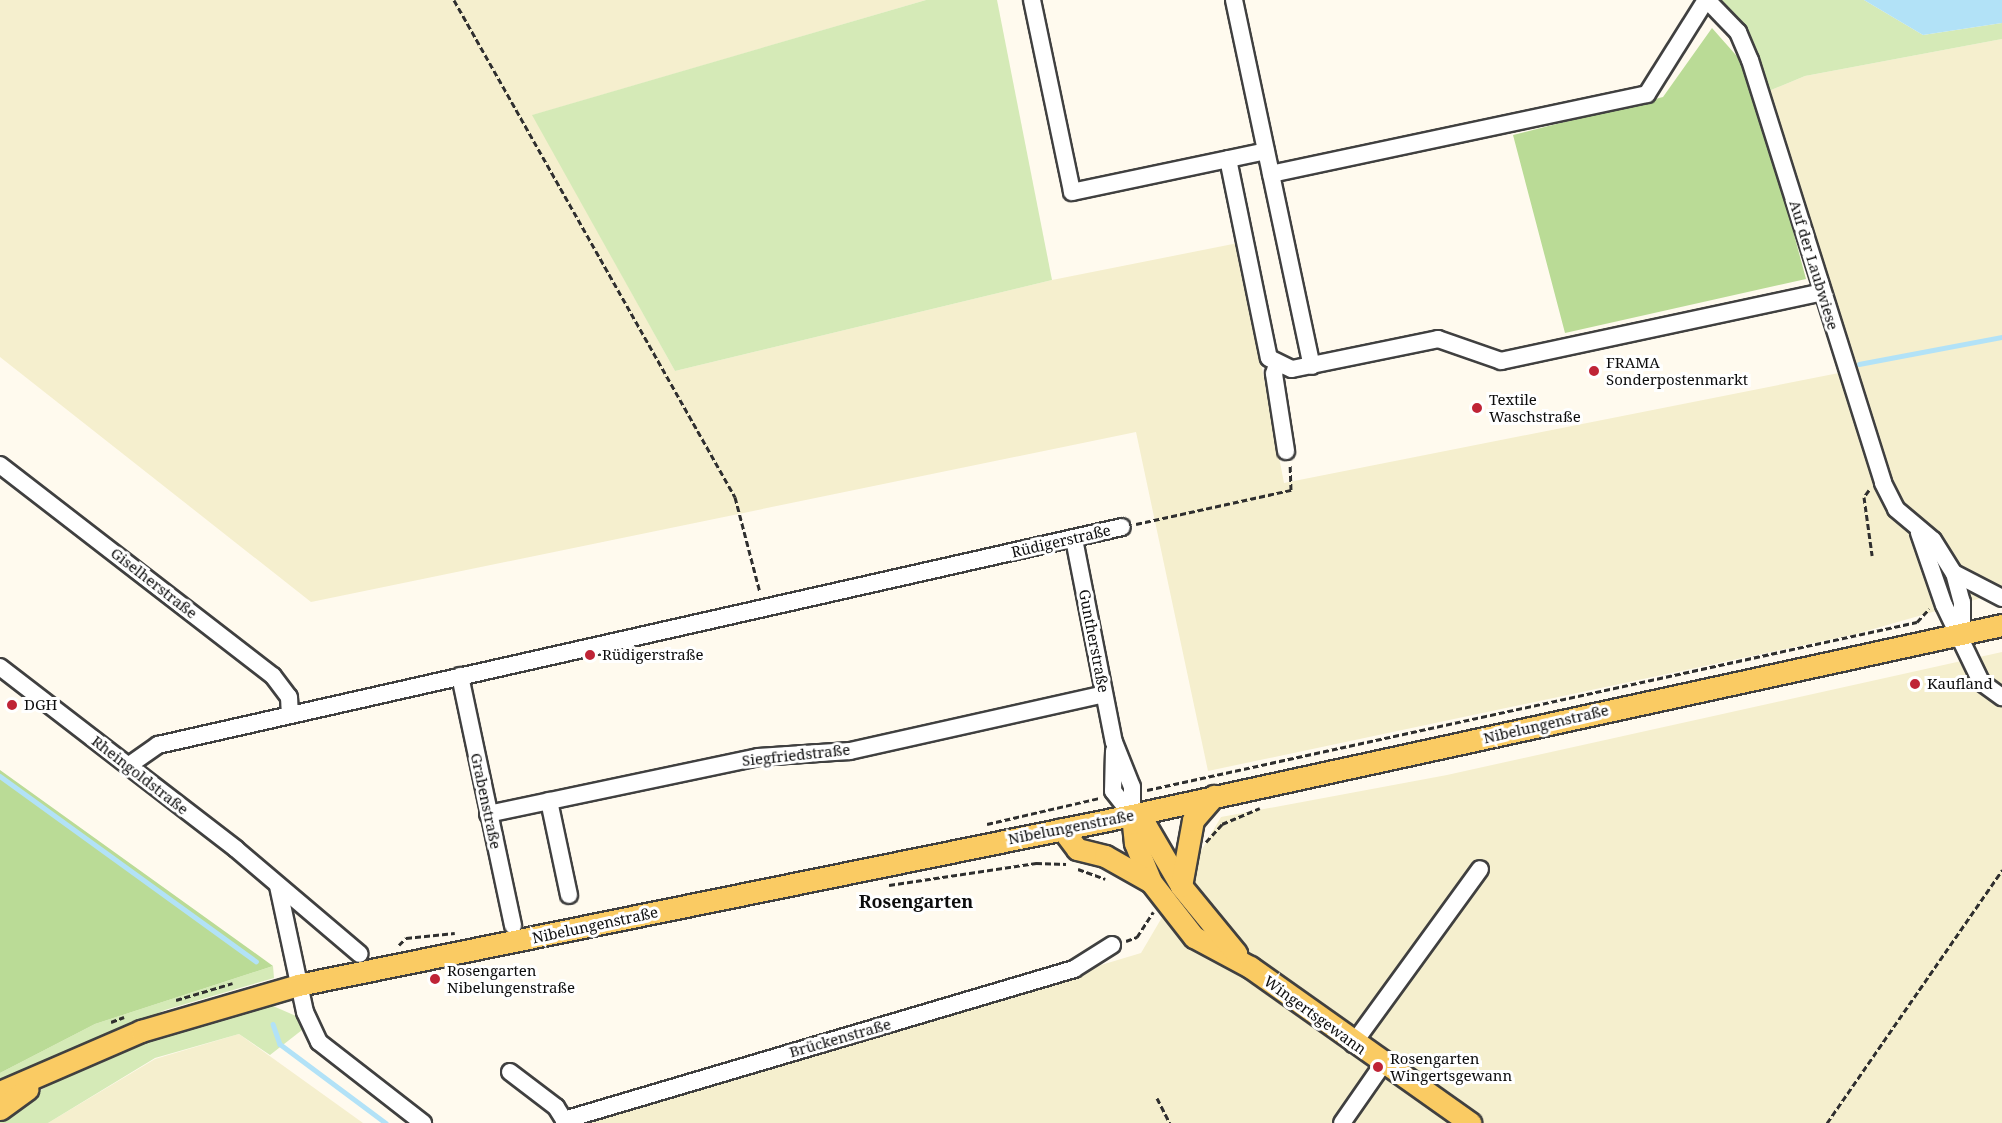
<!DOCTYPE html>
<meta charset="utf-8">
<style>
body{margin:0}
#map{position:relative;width:2002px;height:1123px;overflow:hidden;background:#fffaee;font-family:"Noto Serif",serif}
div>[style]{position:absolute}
.farmland>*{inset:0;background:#f5efce}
.green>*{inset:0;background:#d5eab7}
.forest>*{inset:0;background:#badb96}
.water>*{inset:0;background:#b2e2f7}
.stream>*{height:4.5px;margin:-2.25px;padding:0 2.25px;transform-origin:2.25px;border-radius:2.25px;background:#b2e2f7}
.path>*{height:3px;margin-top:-1.5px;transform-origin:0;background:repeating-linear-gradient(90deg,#2f2f2f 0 6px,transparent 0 9px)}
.roads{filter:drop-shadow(2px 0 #404040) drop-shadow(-2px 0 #404040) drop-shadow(0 2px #404040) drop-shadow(0 -2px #404040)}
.minor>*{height:16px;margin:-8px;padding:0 8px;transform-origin:8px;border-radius:8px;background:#fff}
.major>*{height:21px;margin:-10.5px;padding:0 10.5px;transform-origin:10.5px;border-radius:10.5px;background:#facb63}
.dots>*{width:16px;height:16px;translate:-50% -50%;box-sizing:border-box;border:3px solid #fff;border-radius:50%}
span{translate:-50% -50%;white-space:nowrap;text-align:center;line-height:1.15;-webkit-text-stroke:6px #fff;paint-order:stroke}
.street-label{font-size:15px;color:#0d0d0d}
.poi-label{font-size:15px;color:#0d0d0d}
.left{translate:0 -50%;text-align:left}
.quarter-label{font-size:18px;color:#0d0d0d;font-weight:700}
</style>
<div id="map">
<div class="farmland">
<i style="clip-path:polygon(0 0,926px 0,533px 115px,675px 371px,1052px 280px,1238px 243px,1284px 483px,1854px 370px,1764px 93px,1805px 76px,2002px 39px,2002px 592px,1856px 634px,1208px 771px,1136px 432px,311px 602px,0 357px)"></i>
<i style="clip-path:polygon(2002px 652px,2002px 1123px,574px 1123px,1141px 953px,1221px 817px,1447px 775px)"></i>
<i style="clip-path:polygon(239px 1034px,363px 1123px,48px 1123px,155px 1059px)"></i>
</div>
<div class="green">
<i style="clip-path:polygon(926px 0,997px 0,1052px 280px,675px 371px,532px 115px)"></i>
<i style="clip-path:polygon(1713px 0,1864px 0,1923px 35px,2002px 23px,2002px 39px,1805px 76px,1764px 93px)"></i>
<i style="clip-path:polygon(273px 966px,274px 978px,165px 1010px,0 1087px,0 1073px,95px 1024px)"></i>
<i style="clip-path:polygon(273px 1006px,296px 1016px,302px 1030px,270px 1055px,239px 1034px,155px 1058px,48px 1123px,0 1123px,0 1116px,17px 1103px,94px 1061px,140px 1042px)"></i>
</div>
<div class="forest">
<i style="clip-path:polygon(1712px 28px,1750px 71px,1806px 279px,1565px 333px,1513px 135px,1663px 97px)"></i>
<i style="clip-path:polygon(0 770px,273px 966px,95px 1024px,0 1073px)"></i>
</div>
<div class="water">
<i style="clip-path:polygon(1864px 0,2002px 0,2002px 23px,1923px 35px)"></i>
</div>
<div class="stream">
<i style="left:1859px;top:364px;width:146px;rotate:-10.7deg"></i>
<i style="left:0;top:776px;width:316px;rotate:35.9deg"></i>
<i style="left:273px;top:1024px;width:21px;rotate:71deg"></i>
<i style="left:280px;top:1044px;width:132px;rotate:36.7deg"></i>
</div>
<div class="path">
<i style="left:454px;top:0;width:571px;rotate:60.52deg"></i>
<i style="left:735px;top:497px;width:98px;rotate:75.3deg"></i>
<i style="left:1869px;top:490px;width:9px;rotate:126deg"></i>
<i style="left:1864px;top:497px;width:59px;rotate:82.1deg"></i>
<i style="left:1136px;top:524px;width:159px;rotate:-12.4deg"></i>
<i style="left:1291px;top:490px;width:25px;rotate:-92deg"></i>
<i style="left:1147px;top:790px;width:788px;rotate:-12.31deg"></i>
<i style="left:1917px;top:622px;width:18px;rotate:-47deg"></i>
<i style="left:987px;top:824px;width:116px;rotate:-13deg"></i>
<i style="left:1206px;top:842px;width:24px;rotate:-48deg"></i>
<i style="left:1222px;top:824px;width:41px;rotate:-22.8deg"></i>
<i style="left:1078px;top:869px;width:29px;rotate:20deg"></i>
<i style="left:889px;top:885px;width:149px;rotate:-8.5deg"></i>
<i style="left:1036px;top:863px;width:30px;rotate:2deg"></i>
<i style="left:1126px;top:941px;width:12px;rotate:-20deg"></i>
<i style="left:1137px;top:937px;width:30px;rotate:-57deg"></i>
<i style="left:399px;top:945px;width:10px;rotate:-45deg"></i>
<i style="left:406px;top:938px;width:49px;rotate:-5.8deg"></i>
<i style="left:176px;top:1000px;width:59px;rotate:-16.6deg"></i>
<i style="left:111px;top:1022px;width:14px;rotate:-21deg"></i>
<i style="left:1157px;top:1098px;width:28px;rotate:63deg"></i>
<i style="left:1827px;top:1123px;width:308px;rotate:-55.3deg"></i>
</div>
<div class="roads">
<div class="minor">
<i style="left:1032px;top:0;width:196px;rotate:78.2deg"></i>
<i style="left:1072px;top:192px;width:198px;rotate:-11.9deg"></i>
<i style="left:1234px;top:0;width:374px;rotate:78deg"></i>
<i style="left:1707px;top:0;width:45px;rotate:45.9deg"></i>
<i style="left:1738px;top:32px;width:30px;rotate:67deg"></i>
<i style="left:1750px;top:60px;width:443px;rotate:72.5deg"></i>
<i style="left:1883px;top:483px;width:29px;rotate:63deg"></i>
<i style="left:1896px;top:509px;width:48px;rotate:40deg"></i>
<i style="left:1933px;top:540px;width:39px;rotate:58deg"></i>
<i style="left:1954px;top:573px;width:30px;rotate:75deg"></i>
<i style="left:1962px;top:602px;width:32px;rotate:90deg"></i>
<i style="left:1228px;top:159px;width:203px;rotate:78.4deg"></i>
<i style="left:1269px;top:358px;width:25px;rotate:26deg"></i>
<i style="left:1292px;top:369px;width:149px;rotate:-11.6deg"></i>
<i style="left:1438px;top:339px;width:67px;rotate:19.2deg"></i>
<i style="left:1501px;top:361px;width:328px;rotate:-12.1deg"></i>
<i style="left:1271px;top:174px;width:384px;rotate:-12deg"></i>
<i style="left:1647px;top:94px;width:111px;rotate:-57.9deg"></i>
<i style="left:1277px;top:364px;width:10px;rotate:107deg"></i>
<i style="left:1274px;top:374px;width:78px;rotate:81.1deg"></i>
<i style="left:0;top:465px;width:345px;rotate:37.7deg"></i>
<i style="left:273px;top:676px;width:26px;rotate:53deg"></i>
<i style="left:289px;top:697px;width:17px;rotate:87deg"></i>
<i style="left:1919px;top:533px;width:76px;rotate:70.9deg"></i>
<i style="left:1944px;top:605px;width:85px;rotate:64.3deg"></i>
<i style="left:1981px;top:682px;width:26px;rotate:36deg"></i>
<i style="left:1074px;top:539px;width:207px;rotate:78.9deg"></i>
<i style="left:1114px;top:742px;width:48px;rotate:68.2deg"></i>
<i style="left:1132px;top:787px;width:28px;rotate:90deg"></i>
<i style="left:1954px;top:573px;width:54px;rotate:27.5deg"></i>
<i style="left:0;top:667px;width:298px;rotate:37.6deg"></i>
<i style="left:236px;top:849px;width:162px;rotate:40.3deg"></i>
<i style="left:460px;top:676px;width:255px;rotate:78deg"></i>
<i style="left:1114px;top:751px;width:40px;rotate:91.4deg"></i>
<i style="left:1113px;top:791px;width:31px;rotate:52deg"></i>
<i style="left:128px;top:766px;width:37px;rotate:-35deg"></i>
<i style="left:158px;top:745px;width:988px;rotate:-12.74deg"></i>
<i style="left:549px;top:801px;width:96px;rotate:78deg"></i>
<i style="left:488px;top:814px;width:276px;rotate:-11.9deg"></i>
<i style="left:758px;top:757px;width:92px;rotate:-3.7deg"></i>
<i style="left:850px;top:751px;width:260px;rotate:-12.6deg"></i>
<i style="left:278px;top:886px;width:129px;rotate:77.9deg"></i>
<i style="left:305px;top:1012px;width:33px;rotate:65deg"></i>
<i style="left:319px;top:1042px;width:132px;rotate:37.9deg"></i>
<i style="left:1353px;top:1044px;width:216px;rotate:-54deg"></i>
<i style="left:510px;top:1072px;width:58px;rotate:37.3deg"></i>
<i style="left:556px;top:1107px;width:15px;rotate:58deg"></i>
<i style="left:564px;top:1120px;width:532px;rotate:-16.49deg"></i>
<i style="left:1074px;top:969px;width:45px;rotate:-32.3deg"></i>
<i style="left:1342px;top:1123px;width:72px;rotate:-55.2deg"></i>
</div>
<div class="major">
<i style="left:1132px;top:815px;width:28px;rotate:84deg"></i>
<i style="left:1135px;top:843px;width:42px;rotate:67.7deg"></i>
<i style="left:1151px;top:882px;width:70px;rotate:52deg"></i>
<i style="left:1194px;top:937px;width:64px;rotate:28.2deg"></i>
<i style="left:1250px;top:967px;width:270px;rotate:35.3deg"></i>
<i style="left:1132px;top:815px;width:18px;rotate:38deg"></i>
<i style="left:1146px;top:826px;width:69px;rotate:59.7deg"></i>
<i style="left:1181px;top:886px;width:87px;rotate:50.6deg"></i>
<i style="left:1062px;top:829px;width:25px;rotate:53deg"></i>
<i style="left:1077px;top:849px;width:29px;rotate:14deg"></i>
<i style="left:1105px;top:856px;width:53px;rotate:29.5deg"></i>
<i style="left:1181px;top:886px;width:67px;rotate:-79.7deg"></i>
<i style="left:1193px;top:820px;width:32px;rotate:-49deg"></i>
<i style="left:0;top:1092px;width:154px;rotate:-23.4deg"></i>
<i style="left:141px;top:1031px;width:164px;rotate:-16.3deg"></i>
<i style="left:298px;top:985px;width:851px;rotate:-11.52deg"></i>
<i style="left:1132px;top:815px;width:891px;rotate:-12.32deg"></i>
<i style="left:0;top:1109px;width:34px;rotate:-36deg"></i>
</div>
</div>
<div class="dots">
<i style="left:1594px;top:371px;background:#bf2436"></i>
<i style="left:1477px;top:408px;background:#bf2436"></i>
<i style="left:590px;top:655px;background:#bf2436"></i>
<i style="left:1915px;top:684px;background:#bf2436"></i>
<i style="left:12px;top:705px;background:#bf2436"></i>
<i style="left:435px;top:979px;background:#bf2436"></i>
<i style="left:1378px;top:1067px;background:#bf2436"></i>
</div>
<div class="street-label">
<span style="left:1814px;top:265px;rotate:73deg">Auf der Laubwiese</span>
<span style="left:1061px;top:541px;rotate:-13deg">Rüdigerstraße</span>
<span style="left:154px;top:583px;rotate:38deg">Giselherstraße</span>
<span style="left:1094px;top:641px;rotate:79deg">Guntherstraße</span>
<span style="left:1546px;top:724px;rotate:-13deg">Nibelungenstraße</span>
<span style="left:796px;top:755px;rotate:-6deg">Siegfriedstraße</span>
<span style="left:140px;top:775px;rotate:38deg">Rheingoldstraße</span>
<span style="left:486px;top:801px;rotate:78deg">Grabenstraße</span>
<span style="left:1071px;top:827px;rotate:-11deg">Nibelungenstraße</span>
<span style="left:595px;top:925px;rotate:-12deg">Nibelungenstraße</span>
<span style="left:1315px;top:1015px;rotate:36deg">Wingertsgewann</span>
<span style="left:840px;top:1038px;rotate:-16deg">Brückenstraße</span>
</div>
<div class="poi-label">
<span class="left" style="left:1606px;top:371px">FRAMA<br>Sonderpostenmarkt</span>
<span class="left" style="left:1489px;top:408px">Textile<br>Waschstraße</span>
<span class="left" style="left:602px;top:655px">Rüdigerstraße</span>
<span class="left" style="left:1927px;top:684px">Kaufland</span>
<span class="left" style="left:24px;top:705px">DGH</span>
<span class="left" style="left:447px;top:979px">Rosengarten<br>Nibelungenstraße</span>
<span class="left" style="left:1390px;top:1067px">Rosengarten<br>Wingertsgewann</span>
</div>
<div class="quarter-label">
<span style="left:916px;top:901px">Rosengarten</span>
</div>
</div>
